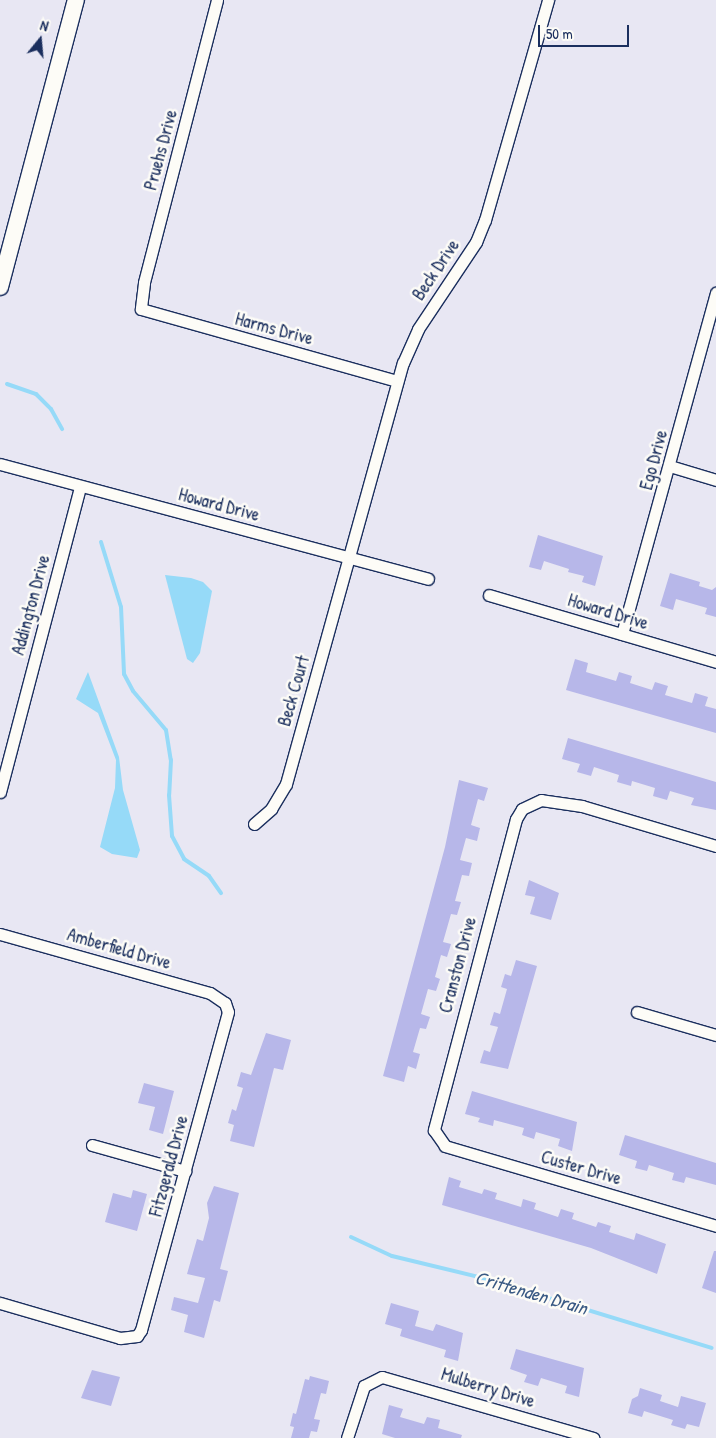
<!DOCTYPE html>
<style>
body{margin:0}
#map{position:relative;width:716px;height:1438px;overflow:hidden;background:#e8e7f3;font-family:"Patrick Hand",sans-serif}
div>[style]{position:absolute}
.water>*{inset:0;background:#96daf8}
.stream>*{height:4px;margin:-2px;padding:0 2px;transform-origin:2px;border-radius:2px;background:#96daf8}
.building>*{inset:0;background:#b7b7e9}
.roads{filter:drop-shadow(1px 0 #1b2f5e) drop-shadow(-1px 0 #1b2f5e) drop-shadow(0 1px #1b2f5e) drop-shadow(0 -1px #1b2f5e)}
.street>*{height:11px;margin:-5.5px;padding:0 5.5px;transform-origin:5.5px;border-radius:5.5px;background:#fdfcf7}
.secondary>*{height:16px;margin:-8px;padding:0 8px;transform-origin:8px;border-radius:8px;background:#fdfcf7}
span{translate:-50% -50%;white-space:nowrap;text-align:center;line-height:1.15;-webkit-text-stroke:5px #fdfcf7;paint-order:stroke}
.street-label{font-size:18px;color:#1b2f5e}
.water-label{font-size:19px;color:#3a5a84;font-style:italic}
.north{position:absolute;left:15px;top:15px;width:50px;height:50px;-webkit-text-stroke:4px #fdfcf7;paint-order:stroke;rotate:17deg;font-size:14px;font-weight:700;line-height:20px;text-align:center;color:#1b2f5e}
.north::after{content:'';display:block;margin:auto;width:18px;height:22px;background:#1b2f5e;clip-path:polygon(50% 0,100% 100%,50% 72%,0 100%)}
.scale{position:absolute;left:538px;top:25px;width:91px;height:22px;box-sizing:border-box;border:2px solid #1b2f5e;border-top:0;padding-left:6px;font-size:15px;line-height:18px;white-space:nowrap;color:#1b2f5e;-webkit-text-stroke:4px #fdfcf7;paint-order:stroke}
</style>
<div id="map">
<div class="water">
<i style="clip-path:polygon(165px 575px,191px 578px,203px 582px,212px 591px,200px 653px,193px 663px,187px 659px)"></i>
<i style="clip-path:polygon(88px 672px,119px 757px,123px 790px,140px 850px,137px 858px,112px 854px,100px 847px,115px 788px,116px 760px,98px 713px,76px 699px)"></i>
</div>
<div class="stream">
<i style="left:7px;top:384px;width:31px;rotate:19deg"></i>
<i style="left:36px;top:394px;width:21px;rotate:45deg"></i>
<i style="left:51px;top:409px;width:23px;rotate:61deg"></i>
<i style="left:101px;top:542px;width:68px;rotate:72.9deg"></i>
<i style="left:121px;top:607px;width:67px;rotate:87.4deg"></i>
<i style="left:124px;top:674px;width:19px;rotate:62deg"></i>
<i style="left:133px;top:691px;width:51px;rotate:49.8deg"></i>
<i style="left:166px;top:730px;width:30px;rotate:81deg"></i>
<i style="left:171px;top:760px;width:35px;rotate:93deg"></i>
<i style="left:169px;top:795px;width:41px;rotate:85.8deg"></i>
<i style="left:172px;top:836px;width:26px;rotate:62deg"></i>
<i style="left:184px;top:859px;width:30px;rotate:34deg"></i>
<i style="left:209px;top:876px;width:21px;rotate:55deg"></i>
<i style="left:351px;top:1237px;width:45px;rotate:24.9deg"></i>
<i style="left:392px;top:1256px;width:94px;rotate:13.6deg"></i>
<i style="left:483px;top:1278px;width:239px;rotate:17deg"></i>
</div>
<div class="building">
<i style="clip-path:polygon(538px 535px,603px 556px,595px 586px,582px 582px,584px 576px,568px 572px,569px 569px,544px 561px,541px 570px,529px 567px)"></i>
<i style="clip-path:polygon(670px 573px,700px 582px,699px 586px,712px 590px,716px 587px,716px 617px,705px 614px,707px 608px,676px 599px,673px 610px,660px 606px)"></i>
<i style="clip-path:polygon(575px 659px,588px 663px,586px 672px,616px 681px,619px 672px,632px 676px,630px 683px,652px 690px,655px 682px,668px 686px,665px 695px,692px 703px,695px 693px,708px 697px,705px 706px,716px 709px,716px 733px,566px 690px)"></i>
<i style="clip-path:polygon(568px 738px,716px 782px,716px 810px,691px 805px,694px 798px,670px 791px,667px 800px,653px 796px,655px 788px,632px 781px,631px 786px,617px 782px,619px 775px,594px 767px,591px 776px,577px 772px,580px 764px,562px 759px)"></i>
<i style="clip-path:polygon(459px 780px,488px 788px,484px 801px,478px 799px,471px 825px,480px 828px,477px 841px,466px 838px,460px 860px,472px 863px,469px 876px,462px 875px,455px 901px,461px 902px,457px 915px,451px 914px,443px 942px,451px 944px,447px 957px,441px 955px,435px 977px,440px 979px,436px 991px,428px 989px,421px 1014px,430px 1017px,426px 1029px,420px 1028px,413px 1052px,420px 1054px,416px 1069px,408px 1066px,404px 1082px,383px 1076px,445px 847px)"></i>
<i style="clip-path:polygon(529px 880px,559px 893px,551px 920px,530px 914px,535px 897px,525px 895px)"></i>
<i style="clip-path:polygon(516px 960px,537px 966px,508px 1069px,480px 1063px,484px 1050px,490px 1052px,498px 1027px,490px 1025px,494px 1012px,500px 1014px,507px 989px,501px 987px,505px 974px,511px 976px)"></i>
<i style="clip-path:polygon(266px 1033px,291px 1040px,283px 1070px,274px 1068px,254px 1147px,230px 1141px,234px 1125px,228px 1123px,232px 1109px,236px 1111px,243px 1088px,237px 1086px,241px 1072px,251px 1075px)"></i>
<i style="clip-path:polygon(144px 1083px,174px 1091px,163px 1134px,149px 1130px,155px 1107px,138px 1103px)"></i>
<i style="clip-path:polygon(472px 1091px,577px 1122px,572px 1151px,558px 1146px,560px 1139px,536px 1132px,534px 1139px,522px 1135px,524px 1128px,494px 1120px,493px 1126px,478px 1122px,480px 1118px,465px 1114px)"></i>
<i style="clip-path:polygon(625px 1135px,716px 1163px,716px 1185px,686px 1177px,684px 1183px,672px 1180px,674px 1173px,649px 1165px,647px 1171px,635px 1168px,637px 1161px,619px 1155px)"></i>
<i style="clip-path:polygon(449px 1177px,461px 1181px,459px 1187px,482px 1194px,484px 1189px,497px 1193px,495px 1199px,521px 1207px,523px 1199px,536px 1203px,534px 1209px,558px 1217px,561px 1209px,574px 1213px,572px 1219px,596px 1227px,598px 1222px,611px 1226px,609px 1232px,634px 1240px,636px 1233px,666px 1244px,657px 1274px,591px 1248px,442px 1205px)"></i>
<i style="clip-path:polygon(214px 1186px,239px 1193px,220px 1269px,228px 1271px,220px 1302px,214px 1300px,204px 1338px,184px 1332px,188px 1315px,171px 1310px,174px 1297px,198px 1303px,205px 1278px,187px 1274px,197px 1239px,203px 1241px,209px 1218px,207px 1203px)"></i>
<i style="clip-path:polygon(133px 1190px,147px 1194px,137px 1231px,105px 1222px,113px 1193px,131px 1198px)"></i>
<i style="clip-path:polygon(714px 1251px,716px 1251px,716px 1293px,702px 1288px)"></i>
<i style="clip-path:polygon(391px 1303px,419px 1311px,415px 1326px,433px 1331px,436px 1324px,463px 1333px,458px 1361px,444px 1357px,446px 1350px,400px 1336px,402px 1329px,385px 1324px)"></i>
<i style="clip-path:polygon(516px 1349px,584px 1368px,579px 1397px,565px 1393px,567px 1386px,541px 1378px,538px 1386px,524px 1382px,527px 1375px,510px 1369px)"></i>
<i style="clip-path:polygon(92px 1370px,120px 1377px,111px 1406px,81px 1398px)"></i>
<i style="clip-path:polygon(310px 1376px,329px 1381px,326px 1394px,321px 1393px,314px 1419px,320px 1420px,317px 1432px,311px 1431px,309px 1438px,291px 1438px,294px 1427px,290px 1426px,293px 1413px,296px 1414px,305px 1379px,309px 1380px)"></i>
<i style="clip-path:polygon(640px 1388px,662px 1395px,660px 1401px,678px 1407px,681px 1396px,706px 1403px,699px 1427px,687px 1424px,685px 1429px,671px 1425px,673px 1420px,644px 1411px,642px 1417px,628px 1413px,632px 1399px,638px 1396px)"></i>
<i style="clip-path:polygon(389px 1405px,403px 1409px,400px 1417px,424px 1424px,427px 1417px,440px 1420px,438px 1428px,462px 1435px,461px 1438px,395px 1438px,382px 1434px)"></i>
</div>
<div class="roads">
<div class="street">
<i style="left:217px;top:0;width:292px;rotate:104.5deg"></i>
<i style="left:144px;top:283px;width:26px;rotate:97deg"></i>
<i style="left:141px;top:309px;width:266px;rotate:15.7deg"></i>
<i style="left:0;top:464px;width:443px;rotate:15deg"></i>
<i style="left:670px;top:466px;width:48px;rotate:16.9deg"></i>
<i style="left:489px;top:595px;width:237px;rotate:16.4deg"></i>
<i style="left:622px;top:634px;width:354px;rotate:-74.6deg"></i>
<i style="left:0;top:792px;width:316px;rotate:-75.3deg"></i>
<i style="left:254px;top:824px;width:23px;rotate:-41deg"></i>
<i style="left:271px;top:809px;width:29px;rotate:-59deg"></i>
<i style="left:286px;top:784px;width:437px;rotate:-74.5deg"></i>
<i style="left:403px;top:363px;width:37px;rotate:-66deg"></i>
<i style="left:418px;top:329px;width:105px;rotate:-56.3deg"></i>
<i style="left:476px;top:242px;width:24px;rotate:-68deg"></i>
<i style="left:485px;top:220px;width:229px;rotate:-74deg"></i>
<i style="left:716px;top:846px;width:140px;rotate:-163.4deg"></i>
<i style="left:582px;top:806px;width:41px;rotate:-171.7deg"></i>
<i style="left:541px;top:800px;width:21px;rotate:155deg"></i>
<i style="left:522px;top:809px;width:12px;rotate:121deg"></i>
<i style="left:516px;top:819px;width:322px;rotate:104.8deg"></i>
<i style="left:434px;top:1130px;width:19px;rotate:55deg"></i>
<i style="left:445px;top:1146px;width:283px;rotate:16.4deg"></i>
<i style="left:0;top:934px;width:218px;rotate:15.7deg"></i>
<i style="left:210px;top:993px;width:18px;rotate:34deg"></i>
<i style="left:225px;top:1003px;width:9px;rotate:72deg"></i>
<i style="left:228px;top:1012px;width:330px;rotate:105.3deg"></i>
<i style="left:141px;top:1330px;width:7px;rotate:124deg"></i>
<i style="left:137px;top:1336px;width:17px;rotate:173deg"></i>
<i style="left:120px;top:1338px;width:125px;rotate:-163.7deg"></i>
<i style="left:637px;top:1012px;width:82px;rotate:16.2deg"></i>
<i style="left:92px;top:1145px;width:97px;rotate:15.6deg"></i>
<i style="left:347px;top:1438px;width:55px;rotate:-71.9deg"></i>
<i style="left:364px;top:1386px;width:20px;rotate:-27deg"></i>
<i style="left:382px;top:1377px;width:220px;rotate:16.1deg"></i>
</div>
<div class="secondary">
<i style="left:0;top:287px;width:297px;rotate:-75.2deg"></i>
</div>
</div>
<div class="street-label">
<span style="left:161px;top:150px;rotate:-75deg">Pruehs Drive</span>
<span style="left:436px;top:270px;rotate:-56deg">Beck Drive</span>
<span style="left:274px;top:329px;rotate:15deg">Harms Drive</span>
<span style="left:654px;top:460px;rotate:-75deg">Ego Drive</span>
<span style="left:219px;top:505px;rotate:15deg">Howard Drive</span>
<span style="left:31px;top:605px;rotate:-75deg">Addington Drive</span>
<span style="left:608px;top:612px;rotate:17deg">Howard Drive</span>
<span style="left:294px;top:691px;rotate:-74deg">Beck Court</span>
<span style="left:119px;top:949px;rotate:16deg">Amberfield Drive</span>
<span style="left:458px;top:965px;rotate:-75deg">Cranston Drive</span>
<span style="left:169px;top:1166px;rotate:-75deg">Fitzgerald Drive</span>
<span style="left:581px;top:1168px;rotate:16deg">Custer Drive</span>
<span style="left:488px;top:1388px;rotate:17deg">Mulberry Drive</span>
</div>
<div class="water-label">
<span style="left:531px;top:1293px;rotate:16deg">Crittenden Drain</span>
</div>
<div class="north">N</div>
<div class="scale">50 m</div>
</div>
